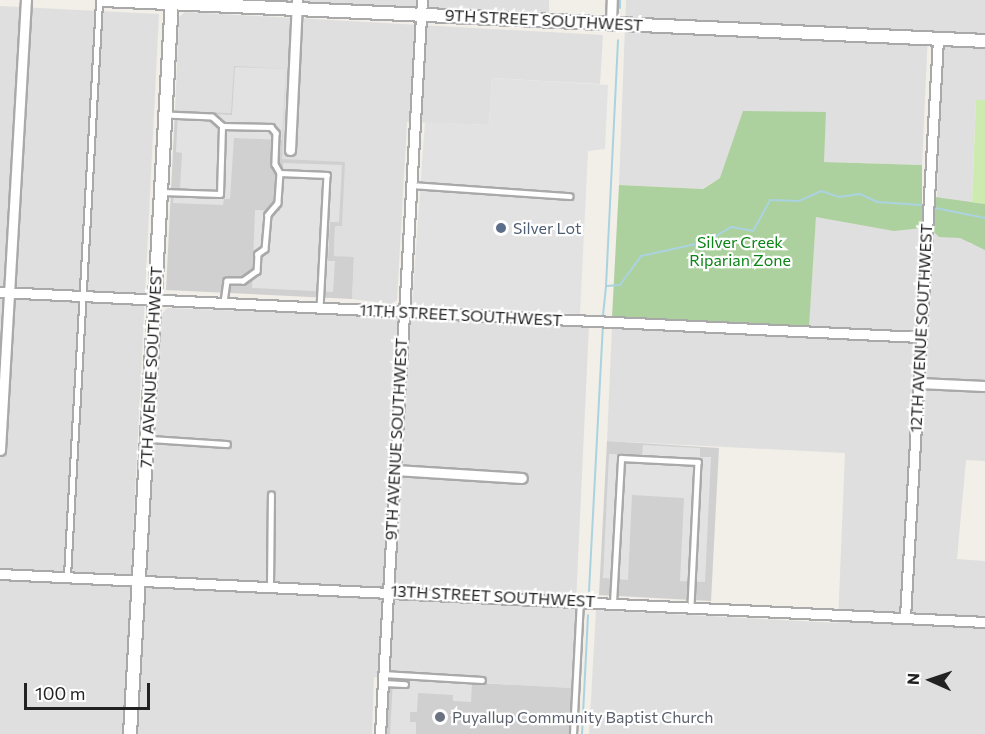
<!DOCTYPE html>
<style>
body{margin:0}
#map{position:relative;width:985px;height:734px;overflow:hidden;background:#f2efe9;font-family:Commissioner,sans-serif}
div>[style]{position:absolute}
.residential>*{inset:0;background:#e0dfdf}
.religious>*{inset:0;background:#d0d0d0}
.grass>*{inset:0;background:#cdebb0}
.forest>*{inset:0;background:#add19e}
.parking>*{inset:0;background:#e2e2e2}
.stream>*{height:2px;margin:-1px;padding:0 1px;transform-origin:1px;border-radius:1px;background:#aad3df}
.roads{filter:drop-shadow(2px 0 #a9a9a9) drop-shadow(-2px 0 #a9a9a9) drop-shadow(0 2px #a9a9a9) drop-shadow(0 -2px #a9a9a9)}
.service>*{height:4.5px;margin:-2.25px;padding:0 2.25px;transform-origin:2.25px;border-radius:2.25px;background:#fff}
.minor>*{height:9px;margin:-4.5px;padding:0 4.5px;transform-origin:4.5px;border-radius:4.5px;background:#fff}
.tertiary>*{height:12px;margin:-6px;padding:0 6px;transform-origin:6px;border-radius:6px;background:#fff}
.dots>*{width:16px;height:16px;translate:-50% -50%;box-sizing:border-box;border:3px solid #fff;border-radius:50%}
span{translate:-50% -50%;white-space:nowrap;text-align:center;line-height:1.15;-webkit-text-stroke:4.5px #fff;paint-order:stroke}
.street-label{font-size:16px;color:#222}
.service-label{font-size:16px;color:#4e5e75}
.left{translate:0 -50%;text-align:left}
.park-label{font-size:16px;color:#0c8416}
.worship-label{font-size:16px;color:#5b616d}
.north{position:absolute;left:901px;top:650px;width:60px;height:60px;-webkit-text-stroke:4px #fff;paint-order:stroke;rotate:273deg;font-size:16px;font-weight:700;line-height:24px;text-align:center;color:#222}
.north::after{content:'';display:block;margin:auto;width:21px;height:27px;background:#222;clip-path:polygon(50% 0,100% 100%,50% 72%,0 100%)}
.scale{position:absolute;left:24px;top:683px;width:126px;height:27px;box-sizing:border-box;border:3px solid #222;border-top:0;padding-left:8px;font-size:18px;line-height:21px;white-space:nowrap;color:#222;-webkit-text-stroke:4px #fff;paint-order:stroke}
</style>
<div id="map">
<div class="residential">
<i style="clip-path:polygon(225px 0,549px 0,549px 13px)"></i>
<i style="clip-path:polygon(626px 0,985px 0,985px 36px,928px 34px,922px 165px,824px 162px,720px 178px,702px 189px,619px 185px)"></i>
<i style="clip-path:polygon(0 6px,159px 14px,123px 734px,0 734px)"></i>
<i style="clip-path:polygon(185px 12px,603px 35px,600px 84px,492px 78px,489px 125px,407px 122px,397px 300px,391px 304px,352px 299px,354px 258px,334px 256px,335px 226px,341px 226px,282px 159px,232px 113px,175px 110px,179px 17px)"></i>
<i style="clip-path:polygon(943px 45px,985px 47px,985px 100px,976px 100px,970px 244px,985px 245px,985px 461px,966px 460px,957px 559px,985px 561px,985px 734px,589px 734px,596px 610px,838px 623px,845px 453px,607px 441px,612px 326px,808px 335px,816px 216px,936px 220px)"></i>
<i style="clip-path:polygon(168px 308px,589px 325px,572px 688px,374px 677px,372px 734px,137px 734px,161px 314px)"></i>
</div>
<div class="religious">
<i style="clip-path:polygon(234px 66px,286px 69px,282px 159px,345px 162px,342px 226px,335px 226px,334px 256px,354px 257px,352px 299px,166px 290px,175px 110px,231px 113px)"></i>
<i style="clip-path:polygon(607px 441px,719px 448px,711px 601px,599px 595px)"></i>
<i style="clip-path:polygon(388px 678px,572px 688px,570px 734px,385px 734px)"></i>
</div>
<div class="grass">
<i style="clip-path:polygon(976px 100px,985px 100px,985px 204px,972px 202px)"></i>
</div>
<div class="forest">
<i style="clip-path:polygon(743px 111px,826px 112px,824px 162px,922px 165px,922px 228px,894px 231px,816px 217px,809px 327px,612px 317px,619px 185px,703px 189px,720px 178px)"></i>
<i style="clip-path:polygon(935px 197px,985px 204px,985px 250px,960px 238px,939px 237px,934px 232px)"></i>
</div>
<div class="parking">
<i style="clip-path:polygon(235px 67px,286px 69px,282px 140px,234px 138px,230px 199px,224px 199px,223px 205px,173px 203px,174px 189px,180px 188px,182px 153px,176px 152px,178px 112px,232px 115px)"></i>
<i style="clip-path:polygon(492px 78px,608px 85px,605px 149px,588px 151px,580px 314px,412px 305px,425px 122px,489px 125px)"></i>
<i style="clip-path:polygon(283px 163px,342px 165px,339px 222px,330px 222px,328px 261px,335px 261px,333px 292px,252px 288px,255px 210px,280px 211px)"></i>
<i style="clip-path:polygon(643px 445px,700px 448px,700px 457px,711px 457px,705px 582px,680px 581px,684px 498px,632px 495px,628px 580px,603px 578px,609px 454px,642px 455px)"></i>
<i style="clip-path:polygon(393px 679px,472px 683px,471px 702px,453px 701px,453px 695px,418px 693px,417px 712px,410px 712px,410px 722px,416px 722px,416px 734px,390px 734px)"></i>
</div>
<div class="stream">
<i style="left:620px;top:8px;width:8px;rotate:-90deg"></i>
<i style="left:935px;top:208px;width:51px;rotate:11.3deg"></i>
<i style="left:606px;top:286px;width:246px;rotate:-87.2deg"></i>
<i style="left:603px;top:315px;width:29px;rotate:-84deg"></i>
<i style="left:606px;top:286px;width:14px;rotate:-4deg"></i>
<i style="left:620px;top:285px;width:36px;rotate:-54deg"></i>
<i style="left:641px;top:256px;width:66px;rotate:-12.2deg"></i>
<i style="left:706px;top:242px;width:29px;rotate:-31deg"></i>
<i style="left:731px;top:227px;width:22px;rotate:10deg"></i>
<i style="left:753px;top:231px;width:35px;rotate:-61deg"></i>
<i style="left:770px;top:200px;width:29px;rotate:2deg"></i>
<i style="left:799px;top:201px;width:24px;rotate:-24deg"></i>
<i style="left:821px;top:191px;width:19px;rotate:18deg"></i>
<i style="left:839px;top:197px;width:21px;rotate:-8deg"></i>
<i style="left:860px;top:194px;width:19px;rotate:25deg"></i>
<i style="left:877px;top:202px;width:45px;rotate:3.8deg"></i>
<i style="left:589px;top:591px;width:263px;rotate:-87deg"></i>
<i style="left:582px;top:734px;width:119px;rotate:-87.1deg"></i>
</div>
<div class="roads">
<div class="service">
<i style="left:222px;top:126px;width:49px;rotate:1.2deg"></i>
<i style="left:271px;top:127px;width:8px;rotate:50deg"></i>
<i style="left:276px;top:133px;width:31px;rotate:92deg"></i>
<i style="left:275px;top:164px;width:10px;rotate:61deg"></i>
<i style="left:280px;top:173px;width:30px;rotate:94deg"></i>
<i style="left:278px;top:203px;width:16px;rotate:130deg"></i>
<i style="left:268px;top:215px;width:34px;rotate:95deg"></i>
<i style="left:265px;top:249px;width:9px;rotate:144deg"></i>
<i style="left:258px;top:254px;width:17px;rotate:93deg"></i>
<i style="left:257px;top:271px;width:17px;rotate:144deg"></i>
<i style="left:243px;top:281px;width:16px;rotate:180deg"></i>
<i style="left:227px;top:281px;width:22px;rotate:98deg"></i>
<i style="left:280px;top:173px;width:47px;rotate:2.4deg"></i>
<i style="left:327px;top:175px;width:133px;rotate:93deg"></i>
<i style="left:411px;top:185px;width:159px;rotate:4deg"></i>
<i style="left:163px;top:192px;width:57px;rotate:2deg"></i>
<i style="left:220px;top:194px;width:68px;rotate:-88.3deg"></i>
<i style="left:222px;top:126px;width:13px;rotate:-138deg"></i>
<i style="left:212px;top:117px;width:46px;rotate:-177.5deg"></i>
<i style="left:149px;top:439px;width:78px;rotate:3.7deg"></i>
<i style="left:67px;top:576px;width:576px;rotate:-86.81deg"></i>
<i style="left:270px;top:586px;width:91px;rotate:-89.4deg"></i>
<i style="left:613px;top:603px;width:145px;rotate:-86.8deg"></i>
<i style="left:621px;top:458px;width:77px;rotate:3deg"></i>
<i style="left:698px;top:462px;width:145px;rotate:92.8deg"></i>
<i style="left:383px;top:674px;width:99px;rotate:3.5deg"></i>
<i style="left:384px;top:683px;width:21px;rotate:3deg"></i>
<i style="left:573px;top:734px;width:133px;rotate:-87deg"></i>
</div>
<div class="minor">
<i style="left:611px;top:23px;width:23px;rotate:-88deg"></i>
<i style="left:290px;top:150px;width:150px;rotate:-87.3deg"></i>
<i style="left:0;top:292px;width:922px;rotate:2.8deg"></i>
<i style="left:918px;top:383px;width:67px;rotate:2.6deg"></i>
<i style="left:0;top:450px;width:451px;rotate:-86.7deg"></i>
<i style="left:395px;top:470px;width:127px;rotate:3.6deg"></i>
<i style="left:0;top:574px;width:986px;rotate:2.79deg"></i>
<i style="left:905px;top:617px;width:579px;rotate:-86.73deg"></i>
<i style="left:380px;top:734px;width:735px;rotate:-86.73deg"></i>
</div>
<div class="tertiary">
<i style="left:103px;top:0;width:883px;rotate:2.66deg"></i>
<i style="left:130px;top:734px;width:735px;rotate:-86.73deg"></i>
</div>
</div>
<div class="dots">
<i style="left:501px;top:228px;background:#5c6f8a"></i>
<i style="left:440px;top:717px;background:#6b7280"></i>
</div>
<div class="street-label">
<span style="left:544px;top:20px;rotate:3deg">9TH STREET SOUTHWEST</span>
<span style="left:461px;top:315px;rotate:3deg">11TH STREET SOUTHWEST</span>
<span style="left:921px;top:328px;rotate:-87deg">12TH AVENUE SOUTHWEST</span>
<span style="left:151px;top:367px;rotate:-87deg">7TH AVENUE SOUTHWEST</span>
<span style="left:396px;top:439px;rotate:-87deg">9TH AVENUE SOUTHWEST</span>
<span style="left:493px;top:596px;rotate:3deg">13TH STREET SOUTHWEST</span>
</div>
<div class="service-label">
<span class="left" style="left:513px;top:228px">Silver Lot</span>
</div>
<div class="park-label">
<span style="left:740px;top:251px">Silver Creek<br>Riparian Zone</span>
</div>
<div class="worship-label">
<span class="left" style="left:452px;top:717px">Puyallup Community Baptist Church</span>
</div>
<div class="north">N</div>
<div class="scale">100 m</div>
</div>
